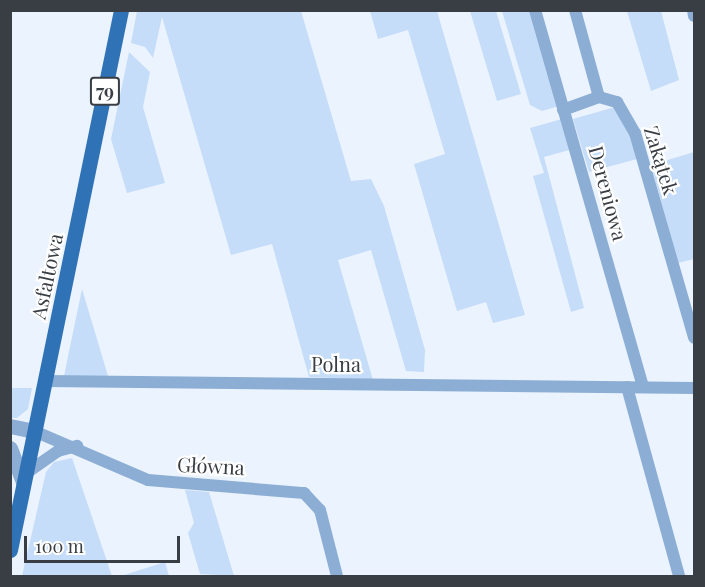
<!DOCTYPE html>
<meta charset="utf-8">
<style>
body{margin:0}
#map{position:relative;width:705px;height:587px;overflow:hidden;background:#ebf3fe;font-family:"Playfair Display",serif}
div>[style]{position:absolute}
.green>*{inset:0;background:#c5ddf8}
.minor>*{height:12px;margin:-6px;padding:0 6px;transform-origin:6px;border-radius:6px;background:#8caed5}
.tertiary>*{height:15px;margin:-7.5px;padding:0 7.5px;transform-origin:7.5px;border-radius:7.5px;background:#8caed5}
.primary>*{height:15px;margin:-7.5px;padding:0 7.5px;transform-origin:7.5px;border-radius:7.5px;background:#2f72b6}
span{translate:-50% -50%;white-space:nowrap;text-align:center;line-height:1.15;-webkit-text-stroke:4.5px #fff;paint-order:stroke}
.shield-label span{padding:2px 4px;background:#fff;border:2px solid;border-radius:4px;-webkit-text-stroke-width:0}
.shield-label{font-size:18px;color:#383e44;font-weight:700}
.street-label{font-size:20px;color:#383e44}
.frame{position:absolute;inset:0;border:12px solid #383e44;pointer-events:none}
.scale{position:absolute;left:24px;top:536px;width:156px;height:27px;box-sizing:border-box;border:3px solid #383e44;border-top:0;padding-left:8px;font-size:18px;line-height:21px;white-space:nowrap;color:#383e44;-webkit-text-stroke:4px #fff;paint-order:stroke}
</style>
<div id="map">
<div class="green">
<i style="clip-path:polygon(137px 11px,301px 11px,351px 181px,371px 179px,384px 206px,425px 350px,424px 372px,406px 371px,371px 250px,338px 260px,373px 380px,309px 377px,272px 244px,231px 255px,162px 17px,153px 58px,145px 47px,131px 43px)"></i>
<i style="clip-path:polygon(370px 11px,437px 11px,525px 315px,493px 323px,486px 302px,457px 311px,414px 164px,445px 154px,408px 30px,378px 39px)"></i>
<i style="clip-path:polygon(470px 11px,496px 11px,521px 94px,497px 101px)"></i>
<i style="clip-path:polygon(502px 11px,533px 11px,559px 106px,542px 111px,530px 105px)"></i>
<i style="clip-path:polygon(627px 11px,661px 11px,679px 80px,651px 91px)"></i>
<i style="clip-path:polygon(129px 52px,150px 72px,143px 107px,165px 183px,127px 193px,111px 139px)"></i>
<i style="clip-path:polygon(615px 107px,623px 112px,637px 159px,589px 172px,573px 119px)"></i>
<i style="clip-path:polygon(562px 119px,573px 149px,544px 157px,584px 308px,571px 312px,533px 176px,544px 173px,530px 128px)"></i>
<i style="clip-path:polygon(694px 152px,694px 259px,678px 263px,651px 165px)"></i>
<i style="clip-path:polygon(82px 289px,108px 376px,64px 376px)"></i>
<i style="clip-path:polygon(11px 388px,32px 388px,28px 409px,17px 418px,11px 418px)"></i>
<i style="clip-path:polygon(72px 458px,112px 576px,22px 576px,46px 472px,54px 462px)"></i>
<i style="clip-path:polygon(185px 490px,209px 492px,234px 576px,200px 574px,188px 533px,194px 523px)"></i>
<i style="clip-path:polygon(165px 562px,169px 576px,121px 576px)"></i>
</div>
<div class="minor">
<i style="left:535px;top:10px;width:392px;rotate:74deg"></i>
<i style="left:575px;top:10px;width:90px;rotate:74.6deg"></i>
<i style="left:599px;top:97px;width:19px;rotate:16deg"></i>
<i style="left:617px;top:102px;width:36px;rotate:60deg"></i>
<i style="left:635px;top:133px;width:213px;rotate:73.9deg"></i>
<i style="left:693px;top:10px;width:6px;rotate:81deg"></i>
<i style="left:563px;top:110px;width:38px;rotate:-20deg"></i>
<i style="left:45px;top:381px;width:649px;rotate:0.62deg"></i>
<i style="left:627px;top:387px;width:196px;rotate:74.6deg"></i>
<i style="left:34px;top:431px;width:124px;rotate:23.3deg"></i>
<i style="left:148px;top:480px;width:157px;rotate:4.8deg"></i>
<i style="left:304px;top:493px;width:23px;rotate:47deg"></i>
<i style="left:320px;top:510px;width:68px;rotate:75.6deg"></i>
<i style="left:25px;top:474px;width:40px;rotate:-34.9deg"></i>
<i style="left:58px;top:451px;width:20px;rotate:-15deg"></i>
</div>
<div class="tertiary">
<i style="left:10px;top:426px;width:25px;rotate:12deg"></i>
<i style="left:10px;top:448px;width:36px;rotate:69deg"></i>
</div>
<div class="primary">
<i style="left:10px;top:550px;width:551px;rotate:-78.38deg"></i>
</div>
<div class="shield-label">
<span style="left:105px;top:91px">79</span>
</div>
<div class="street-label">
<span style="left:662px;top:160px;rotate:73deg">Zakątek</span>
<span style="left:609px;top:193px;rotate:75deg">Dereniowa</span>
<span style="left:46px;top:276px;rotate:-78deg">Asfaltowa</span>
<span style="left:336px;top:363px">Polna</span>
<span style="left:211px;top:465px;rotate:3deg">Główna</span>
</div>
<div class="frame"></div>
<div class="scale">100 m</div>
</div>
